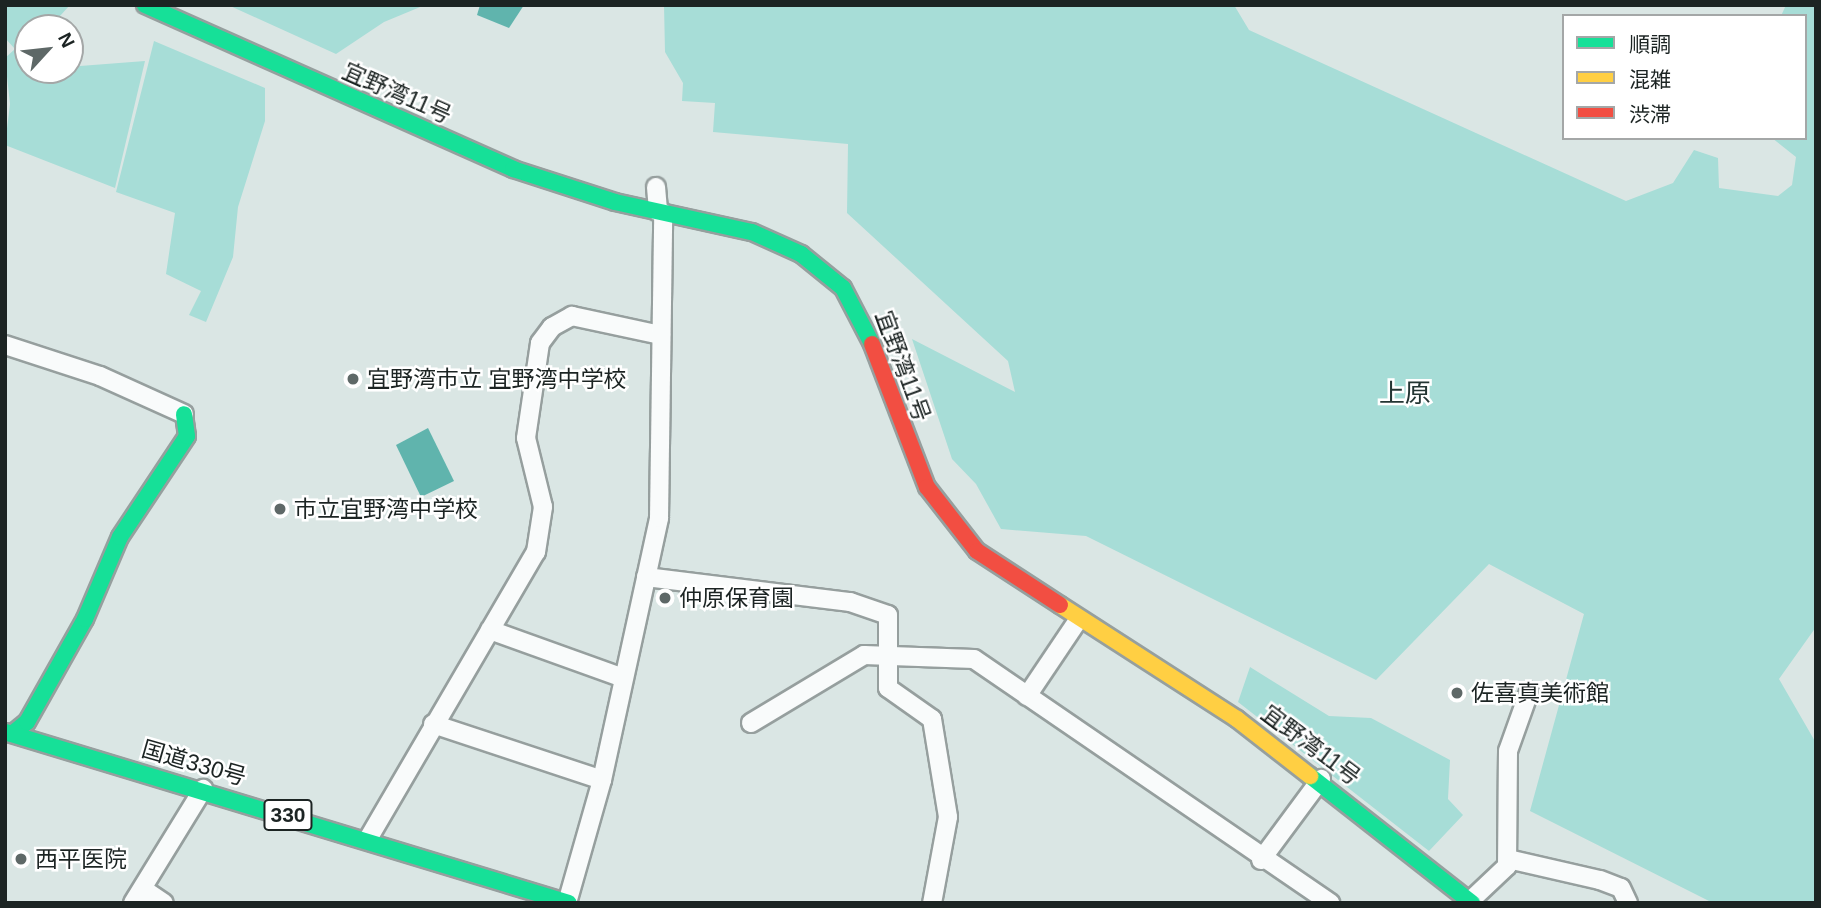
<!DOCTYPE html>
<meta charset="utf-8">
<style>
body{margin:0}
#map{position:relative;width:1821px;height:908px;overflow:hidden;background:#dae6e4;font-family:Arial,"Noto Sans JP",sans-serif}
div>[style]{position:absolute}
.green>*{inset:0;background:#a7ddd7}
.water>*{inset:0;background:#60b4ad}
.roads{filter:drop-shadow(2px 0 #969f9e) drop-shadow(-2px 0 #969f9e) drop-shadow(0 2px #969f9e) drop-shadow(0 -2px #969f9e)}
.street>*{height:18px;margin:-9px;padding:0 9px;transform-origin:9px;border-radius:9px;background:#f9fbfb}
.fast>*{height:16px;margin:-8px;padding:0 8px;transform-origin:8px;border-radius:8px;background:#16e098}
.slow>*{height:16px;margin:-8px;padding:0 8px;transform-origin:8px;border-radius:8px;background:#ffcf43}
.jam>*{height:16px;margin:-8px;padding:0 8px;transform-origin:8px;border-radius:8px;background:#f24e42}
.dots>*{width:19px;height:19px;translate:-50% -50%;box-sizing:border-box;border:4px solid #fff;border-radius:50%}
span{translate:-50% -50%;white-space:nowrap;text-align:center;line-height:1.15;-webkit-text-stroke:5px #fff;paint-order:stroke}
.shield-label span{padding:2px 5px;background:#fff;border:2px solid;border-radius:5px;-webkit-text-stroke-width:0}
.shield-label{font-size:21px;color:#1c2423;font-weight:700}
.street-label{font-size:23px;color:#1c2423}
.poi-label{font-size:23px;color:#1c2423}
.left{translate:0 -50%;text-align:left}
.quarter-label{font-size:26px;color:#233533}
.frame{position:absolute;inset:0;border:7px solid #1c2423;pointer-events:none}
.legend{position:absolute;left:1562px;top:14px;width:245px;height:126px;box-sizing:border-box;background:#fff;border:2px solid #a4a7a7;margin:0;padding:9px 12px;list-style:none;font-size:21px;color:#1c2423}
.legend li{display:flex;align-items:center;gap:14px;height:35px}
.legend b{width:35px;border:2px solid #a4a7a7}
.north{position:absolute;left:14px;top:14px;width:70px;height:70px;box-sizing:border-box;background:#fff;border:2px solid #a4a7a7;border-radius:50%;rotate:63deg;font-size:19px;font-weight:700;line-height:28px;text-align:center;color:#1c2423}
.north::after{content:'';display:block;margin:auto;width:24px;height:32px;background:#5e6867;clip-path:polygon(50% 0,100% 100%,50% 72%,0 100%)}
</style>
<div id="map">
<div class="green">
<i style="clip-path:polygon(5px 5px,70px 5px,49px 28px,28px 28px,28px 70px,145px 61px,115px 188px,5px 145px,10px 104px,5px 58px,15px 49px,5px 38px)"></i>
<i style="clip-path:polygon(228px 5px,425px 5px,384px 22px,336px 54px)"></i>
<i style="clip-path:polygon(664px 5px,1234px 5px,1249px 30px,1626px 201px,1673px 183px,1694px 150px,1718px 158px,1719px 188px,1778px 196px,1792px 185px,1796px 157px,1772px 138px,1805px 138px,1805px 16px,1781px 16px,1786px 5px,1816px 5px,1816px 627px,1779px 679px,1816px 743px,1816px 903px,1713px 903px,1530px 811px,1584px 614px,1489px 564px,1376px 680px,1086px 536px,1001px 529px,976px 484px,952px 459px,912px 339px,1015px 392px,1008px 361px,847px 213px,848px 144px,713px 132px,715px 103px,682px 101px,683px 83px,665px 52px)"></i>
<i style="clip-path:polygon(154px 41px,265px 88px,265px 121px,238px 207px,233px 257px,206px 322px,189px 315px,201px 291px,166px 274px,175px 213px,116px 192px)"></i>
<i style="clip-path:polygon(1250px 667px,1329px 716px,1371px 718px,1450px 760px,1448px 799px,1463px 815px,1429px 851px,1238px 702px)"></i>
</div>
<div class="water">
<i style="clip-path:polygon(480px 5px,524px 5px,509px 28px,477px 15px)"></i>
<i style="clip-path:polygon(428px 428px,454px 481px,421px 497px,396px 445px)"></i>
</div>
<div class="roads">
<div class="street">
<i style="left:656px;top:187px;width:25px;rotate:85deg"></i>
<i style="left:5px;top:345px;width:100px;rotate:18.1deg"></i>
<i style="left:100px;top:376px;width:92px;rotate:24.3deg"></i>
<i style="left:646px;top:577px;width:206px;rotate:7deg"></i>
<i style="left:850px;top:602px;width:40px;rotate:18.9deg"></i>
<i style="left:888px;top:615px;width:73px;rotate:90deg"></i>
<i style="left:888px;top:688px;width:54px;rotate:35.2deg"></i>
<i style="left:932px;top:719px;width:99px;rotate:80.7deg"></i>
<i style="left:948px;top:817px;width:87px;rotate:100.5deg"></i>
<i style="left:490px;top:630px;width:141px;rotate:19.8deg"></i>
<i style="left:1027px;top:696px;width:92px;rotate:-56.1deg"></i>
<i style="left:751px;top:723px;width:132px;rotate:-31deg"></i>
<i style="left:864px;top:655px;width:110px;rotate:2.1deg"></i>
<i style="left:974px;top:659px;width:432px;rotate:34.4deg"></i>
<i style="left:433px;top:724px;width:178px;rotate:18.3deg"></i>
<i style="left:368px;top:839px;width:333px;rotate:-59.7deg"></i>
<i style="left:536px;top:552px;width:46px;rotate:-81.2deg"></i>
<i style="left:543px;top:507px;width:71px;rotate:-103.8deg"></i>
<i style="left:526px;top:438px;width:96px;rotate:-81.6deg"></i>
<i style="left:540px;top:343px;width:20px;rotate:-53deg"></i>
<i style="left:552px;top:327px;width:23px;rotate:-29deg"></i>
<i style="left:572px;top:316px;width:91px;rotate:12.1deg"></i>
<i style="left:1508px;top:859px;width:94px;rotate:12.9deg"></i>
<i style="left:1600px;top:880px;width:22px;rotate:21deg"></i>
<i style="left:1621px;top:888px;width:17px;rotate:65deg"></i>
<i style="left:1261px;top:860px;width:101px;rotate:-53.5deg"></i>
<i style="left:143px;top:889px;width:25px;rotate:34deg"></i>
<i style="left:1470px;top:901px;width:51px;rotate:-43.4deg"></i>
<i style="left:1507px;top:866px;width:115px;rotate:-89.5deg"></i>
<i style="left:1508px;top:751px;width:63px;rotate:-70.4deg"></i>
<i style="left:133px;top:903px;width:134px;rotate:-58.4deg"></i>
<i style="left:567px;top:903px;width:128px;rotate:-74.1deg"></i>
<i style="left:602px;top:780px;width:268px;rotate:-77.7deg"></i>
<i style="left:659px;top:518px;width:305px;rotate:-89.2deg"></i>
</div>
<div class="fast">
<i style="left:145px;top:5px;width:403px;rotate:24deg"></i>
<i style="left:513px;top:169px;width:107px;rotate:17.9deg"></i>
<i style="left:615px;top:202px;width:140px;rotate:12.4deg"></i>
<i style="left:752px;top:232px;width:54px;rotate:24.2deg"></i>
<i style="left:801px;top:254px;width:54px;rotate:39deg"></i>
<i style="left:843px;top:288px;width:63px;rotate:62.6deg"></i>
<i style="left:5px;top:732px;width:589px;rotate:16.87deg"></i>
<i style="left:12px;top:734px;width:19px;rotate:-39deg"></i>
<i style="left:27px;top:722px;width:118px;rotate:-60.6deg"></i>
<i style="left:85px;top:619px;width:89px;rotate:-66.9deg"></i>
<i style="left:120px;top:537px;width:121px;rotate:-56.4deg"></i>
<i style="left:187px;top:436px;width:22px;rotate:-98deg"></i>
<i style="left:1310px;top:776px;width:206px;rotate:38.1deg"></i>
</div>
<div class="slow">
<i style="left:1060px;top:605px;width:211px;rotate:32.8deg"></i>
<i style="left:1237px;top:719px;width:93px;rotate:38deg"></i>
</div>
<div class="jam">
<i style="left:872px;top:344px;width:153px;rotate:69deg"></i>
<i style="left:927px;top:487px;width:81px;rotate:52deg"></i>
<i style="left:977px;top:551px;width:99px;rotate:33deg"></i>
</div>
</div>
<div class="dots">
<i style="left:353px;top:379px;background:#5e6867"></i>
<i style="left:280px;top:509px;background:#5e6867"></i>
<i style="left:665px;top:598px;background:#5e6867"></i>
<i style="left:1457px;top:693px;background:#5e6867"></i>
<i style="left:21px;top:859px;background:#5e6867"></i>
</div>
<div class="shield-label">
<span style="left:288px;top:815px">330</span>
</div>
<div class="street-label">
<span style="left:397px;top:93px;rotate:24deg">宜野湾11号</span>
<span style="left:903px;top:366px;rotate:70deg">宜野湾11号</span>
<span style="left:1311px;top:745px;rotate:37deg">宜野湾11号</span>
<span style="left:194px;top:763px;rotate:16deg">国道330号</span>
</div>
<div class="poi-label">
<span class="left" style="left:367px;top:379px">宜野湾市立 宜野湾中学校</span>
<span class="left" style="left:294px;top:509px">市立宜野湾中学校</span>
<span class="left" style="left:679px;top:598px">仲原保育園</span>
<span class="left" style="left:1471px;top:693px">佐喜真美術館</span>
<span class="left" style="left:35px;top:859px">西平医院</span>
</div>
<div class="quarter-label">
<span style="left:1405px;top:394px">上原</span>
</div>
<div class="frame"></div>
<ul class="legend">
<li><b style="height:9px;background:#16e098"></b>順調</li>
<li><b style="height:9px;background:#ffcf43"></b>混雑</li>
<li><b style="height:9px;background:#f24e42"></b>渋滞</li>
</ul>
<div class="north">N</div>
</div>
